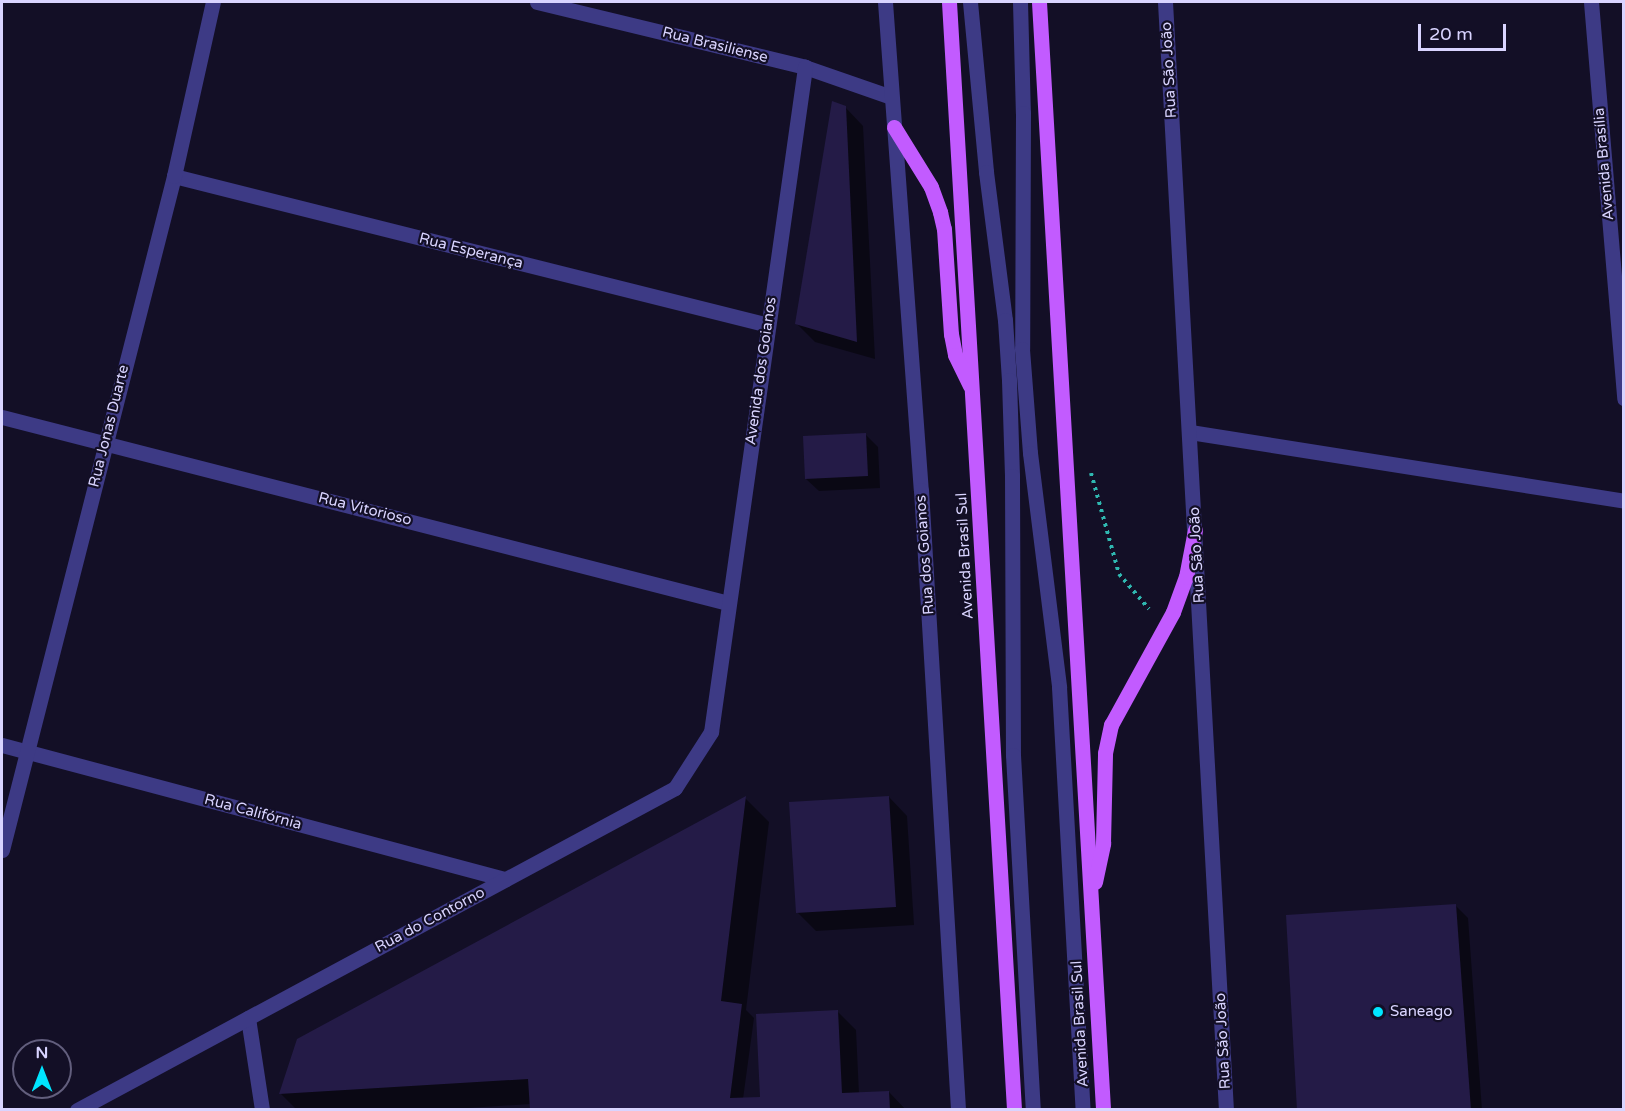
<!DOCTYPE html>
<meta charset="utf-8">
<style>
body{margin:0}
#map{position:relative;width:1625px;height:1111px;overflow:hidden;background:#130f26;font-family:"Varela Round",sans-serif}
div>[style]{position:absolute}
.shadow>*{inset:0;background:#0007}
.building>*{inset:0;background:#241b47}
.path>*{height:4px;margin-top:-2px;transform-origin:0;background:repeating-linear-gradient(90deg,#2fb8b0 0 3px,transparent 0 7.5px)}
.service>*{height:15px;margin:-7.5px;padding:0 7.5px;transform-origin:7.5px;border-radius:7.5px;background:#3d3a85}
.minor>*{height:15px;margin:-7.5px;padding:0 7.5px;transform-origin:7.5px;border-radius:7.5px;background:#3d3a85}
.tertiary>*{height:15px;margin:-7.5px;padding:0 7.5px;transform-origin:7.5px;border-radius:7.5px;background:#3d3a85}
.primary>*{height:15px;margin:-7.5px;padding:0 7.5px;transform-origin:7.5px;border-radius:7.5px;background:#c25bff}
.dots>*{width:16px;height:16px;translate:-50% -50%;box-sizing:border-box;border:3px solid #130f26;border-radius:50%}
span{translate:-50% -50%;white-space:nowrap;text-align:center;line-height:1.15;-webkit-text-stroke:4.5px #130f26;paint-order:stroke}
.street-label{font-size:15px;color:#d9d4ff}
.poi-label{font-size:15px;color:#d9d4ff}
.left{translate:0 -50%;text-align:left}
.frame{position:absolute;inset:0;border:3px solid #d9d4ff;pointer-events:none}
.north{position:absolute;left:12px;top:1039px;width:60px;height:60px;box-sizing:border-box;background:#130f26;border:2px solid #625e7d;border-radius:50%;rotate:0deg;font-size:16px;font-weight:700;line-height:24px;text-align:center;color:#d9d4ff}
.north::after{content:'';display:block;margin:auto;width:21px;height:27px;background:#00e5ff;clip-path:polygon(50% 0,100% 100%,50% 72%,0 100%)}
.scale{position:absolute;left:1418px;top:24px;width:88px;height:27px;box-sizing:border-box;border:3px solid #d9d4ff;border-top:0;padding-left:8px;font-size:18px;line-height:21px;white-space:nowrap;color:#d9d4ff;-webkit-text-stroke:4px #130f26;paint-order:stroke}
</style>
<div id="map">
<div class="shadow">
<i style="clip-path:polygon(845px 107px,863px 126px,875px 359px,815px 342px,797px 324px)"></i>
<i style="clip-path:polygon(866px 435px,878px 447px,880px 488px,819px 491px,806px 479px)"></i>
<i style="clip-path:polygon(889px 797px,907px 816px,914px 925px,816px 931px,797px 912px)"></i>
<i style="clip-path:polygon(745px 798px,769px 822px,746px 1010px,754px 1018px,743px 1099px,764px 1098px,837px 1011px,856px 1030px,859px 1094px,889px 1092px,906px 1110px,531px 1110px,531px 1104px,437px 1110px,297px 1110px,281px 1094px)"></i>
<i style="clip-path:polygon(1455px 905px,1468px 918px,1482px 1110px,1299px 1110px)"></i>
</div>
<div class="building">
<i style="clip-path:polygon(832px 101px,846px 106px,857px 342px,795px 324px)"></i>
<i style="clip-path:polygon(866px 433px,868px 476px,805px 479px,803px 436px)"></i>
<i style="clip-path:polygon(746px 796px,721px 1001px,742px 1004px,730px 1098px,760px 1097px,756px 1014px,838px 1010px,842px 1093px,889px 1091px,890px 1110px,530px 1110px,528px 1079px,279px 1094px,297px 1039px)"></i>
<i style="clip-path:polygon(889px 796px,896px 907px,796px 913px,789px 802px)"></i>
<i style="clip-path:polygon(1456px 904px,1471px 1110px,1297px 1110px,1286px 915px)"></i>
</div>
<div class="path">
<i style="left:1091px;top:473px;width:105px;rotate:74.5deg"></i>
<i style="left:1119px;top:574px;width:46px;rotate:49.4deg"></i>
</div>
<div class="service">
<i style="left:970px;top:2px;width:171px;rotate:84.6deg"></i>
<i style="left:986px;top:172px;width:149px;rotate:82.7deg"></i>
<i style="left:1005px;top:320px;width:60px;rotate:86.2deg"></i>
<i style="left:1009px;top:380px;width:96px;rotate:88.2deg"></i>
<i style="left:1012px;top:476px;width:279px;rotate:89.8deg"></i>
<i style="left:1013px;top:755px;width:356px;rotate:86.8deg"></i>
<i style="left:1020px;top:2px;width:111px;rotate:88.5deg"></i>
<i style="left:1023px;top:113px;width:236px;rotate:90.2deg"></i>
<i style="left:1022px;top:349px;width:104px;rotate:85.6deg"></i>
<i style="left:1030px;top:453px;width:236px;rotate:82.9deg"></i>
<i style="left:1059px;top:687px;width:424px;rotate:86.8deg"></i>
</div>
<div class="minor">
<i style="left:537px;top:2px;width:276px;rotate:13.6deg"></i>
<i style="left:805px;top:67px;width:91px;rotate:19.2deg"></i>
<i style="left:1591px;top:2px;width:398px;rotate:85.2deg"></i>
<i style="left:174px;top:176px;width:612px;rotate:14.08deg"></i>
<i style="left:2px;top:417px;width:749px;rotate:14.37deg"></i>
<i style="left:1190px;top:432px;width:439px;rotate:9deg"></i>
<i style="left:2px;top:745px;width:521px;rotate:14.92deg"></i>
<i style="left:2px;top:850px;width:696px;rotate:-75.68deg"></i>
<i style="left:174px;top:176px;width:178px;rotate:-77.4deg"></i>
<i style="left:248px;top:1018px;width:93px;rotate:81.3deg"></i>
<i style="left:77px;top:1110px;width:679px;rotate:-28.3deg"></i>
<i style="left:675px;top:788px;width:67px;rotate:-57.3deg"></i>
<i style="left:711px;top:732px;width:672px;rotate:-81.95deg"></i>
</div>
<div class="tertiary">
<i style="left:885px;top:2px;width:489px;rotate:85.8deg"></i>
<i style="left:921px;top:490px;width:621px;rotate:86.58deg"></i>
<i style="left:1165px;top:2px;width:1110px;rotate:86.85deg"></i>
</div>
<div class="primary">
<i style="left:949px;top:2px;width:1110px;rotate:86.64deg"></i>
<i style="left:1039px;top:2px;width:1110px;rotate:86.69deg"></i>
<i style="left:894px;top:127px;width:70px;rotate:58.3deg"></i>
<i style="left:931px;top:187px;width:27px;rotate:70deg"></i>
<i style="left:940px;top:212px;width:17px;rotate:77deg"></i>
<i style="left:944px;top:229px;width:105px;rotate:86.2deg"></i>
<i style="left:951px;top:334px;width:21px;rotate:79deg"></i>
<i style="left:955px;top:355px;width:34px;rotate:64deg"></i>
<i style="left:1095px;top:882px;width:40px;rotate:-78deg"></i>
<i style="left:1103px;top:843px;width:90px;rotate:-88.7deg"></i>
<i style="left:1105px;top:753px;width:29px;rotate:-78deg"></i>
<i style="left:1111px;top:725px;width:129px;rotate:-61.2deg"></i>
<i style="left:1173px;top:612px;width:37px;rotate:-70deg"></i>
<i style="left:1186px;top:577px;width:48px;rotate:-79.2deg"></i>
</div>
<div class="dots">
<i style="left:1378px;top:1012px;background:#00e5ff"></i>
</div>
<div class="street-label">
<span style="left:715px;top:45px;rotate:14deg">Rua Brasiliense</span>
<span style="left:1169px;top:70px;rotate:-93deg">Rua São João</span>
<span style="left:1604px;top:164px;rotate:-95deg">Avenida Brasília</span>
<span style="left:471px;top:251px;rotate:14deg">Rua Esperança</span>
<span style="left:761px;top:371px;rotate:-82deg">Avenida dos Goianos</span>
<span style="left:109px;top:426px;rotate:-76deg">Rua Jonas Duarte</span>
<span style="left:365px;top:509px;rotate:14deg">Rua Vitorioso</span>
<span style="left:925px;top:555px;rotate:-94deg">Rua dos Goianos</span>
<span style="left:1197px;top:555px;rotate:-93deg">Rua São João</span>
<span style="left:965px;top:556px;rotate:-93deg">Avenida Brasil Sul</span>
<span style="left:253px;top:812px;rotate:15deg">Rua Califórnia</span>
<span style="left:430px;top:920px;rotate:-28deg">Rua do Contorno</span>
<span style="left:1080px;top:1024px;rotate:-93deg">Avenida Brasil Sul</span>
<span style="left:1223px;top:1041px;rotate:-93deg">Rua São João</span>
</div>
<div class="poi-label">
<span class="left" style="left:1390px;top:1012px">Saneago</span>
</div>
<div class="frame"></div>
<div class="north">N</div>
<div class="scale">20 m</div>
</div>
